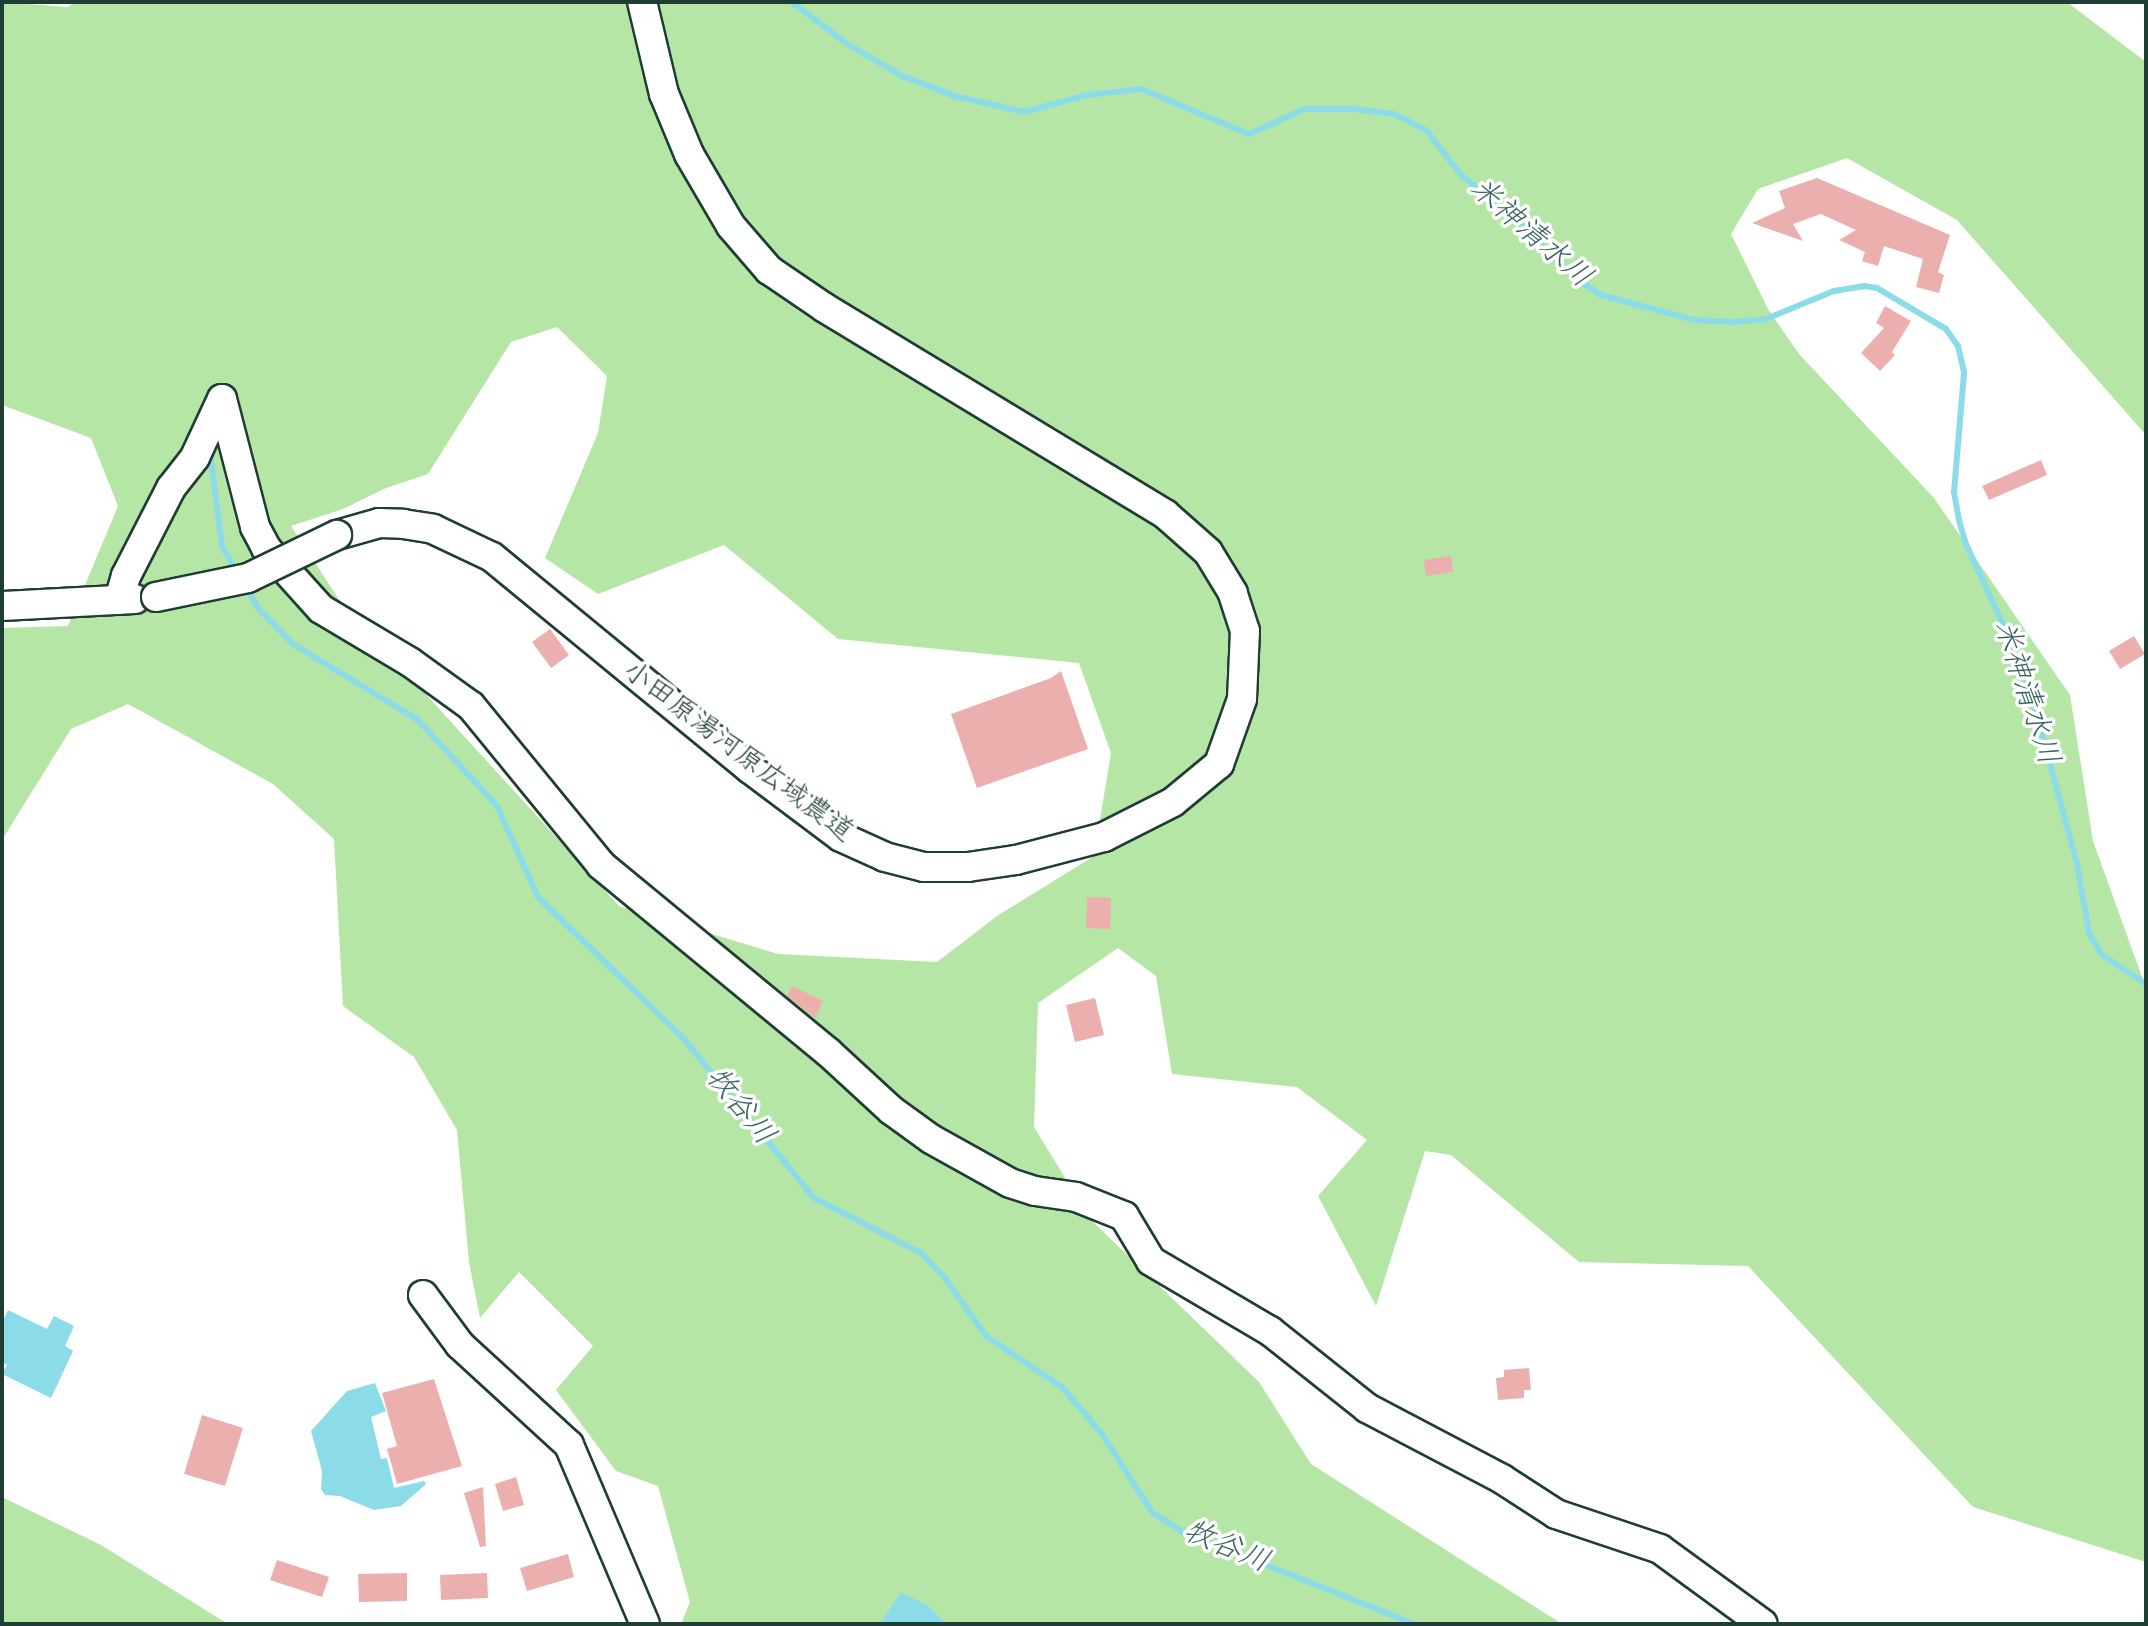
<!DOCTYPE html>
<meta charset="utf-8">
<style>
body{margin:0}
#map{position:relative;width:2148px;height:1626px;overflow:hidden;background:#fff;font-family:"Indie Flower","Klee One",sans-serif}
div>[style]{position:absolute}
.green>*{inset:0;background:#b6e6a5}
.water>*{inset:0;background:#8bdbe8}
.stream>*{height:6px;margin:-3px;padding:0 3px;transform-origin:3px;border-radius:3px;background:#8bdbe8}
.building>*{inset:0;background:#ebb0ae}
.roads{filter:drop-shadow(2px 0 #1f3d34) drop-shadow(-2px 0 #1f3d34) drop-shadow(0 2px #1f3d34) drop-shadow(0 -2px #1f3d34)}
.minor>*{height:28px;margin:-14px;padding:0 14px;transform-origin:14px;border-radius:14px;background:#fff}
.bridges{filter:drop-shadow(2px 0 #1f3d34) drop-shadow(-2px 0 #1f3d34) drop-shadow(0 2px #1f3d34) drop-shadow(0 -2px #1f3d34)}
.minor-bridge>*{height:28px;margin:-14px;padding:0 14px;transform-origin:14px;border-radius:14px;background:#fff}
span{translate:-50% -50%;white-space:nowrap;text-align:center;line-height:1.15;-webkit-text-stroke:7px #fff;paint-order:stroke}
.street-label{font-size:28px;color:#1f3d34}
.water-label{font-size:30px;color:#3a6461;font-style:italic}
.frame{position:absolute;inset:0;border:4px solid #1f3d34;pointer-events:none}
</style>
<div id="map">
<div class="green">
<i style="clip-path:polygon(evenodd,2px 2px,67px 7px,76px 2px,2067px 2px,2146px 62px,2146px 435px,1957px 220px,1847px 158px,1758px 189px,1731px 234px,1768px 309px,1799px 354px,1934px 498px,2070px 695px,2093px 841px,2146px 988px,2146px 1562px,1973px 1507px,1748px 1266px,1579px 1262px,1451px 1155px,1425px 1151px,1376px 1306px,1318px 1196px,1367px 1140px,1297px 1087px,1172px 1074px,1156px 976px,1118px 948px,1038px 1003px,1034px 1127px,1091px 1220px,1259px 1382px,1311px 1464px,1562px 1624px,681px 1624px,690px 1602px,658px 1486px,616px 1471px,556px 1390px,593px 1346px,519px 1272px,480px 1318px,469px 1262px,457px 1130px,414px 1057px,343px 1006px,334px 839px,273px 784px,128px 704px,71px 729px,2px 840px,2px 628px,68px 626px,118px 506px,91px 438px,2px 405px,2px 2px,557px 327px,607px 376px,598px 433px,545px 558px,598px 594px,724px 545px,838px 639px,1079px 663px,1111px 753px,1094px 856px,997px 916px,937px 962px,778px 954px,619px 906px,338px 598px,291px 526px,343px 509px,386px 488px,428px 474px,511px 342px,557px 327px)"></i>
<i style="clip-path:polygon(2px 1497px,101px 1545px,228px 1624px,2px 1624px)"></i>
</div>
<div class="water">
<i style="clip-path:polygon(8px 1310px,47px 1329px,54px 1316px,74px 1326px,65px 1346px,73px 1351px,51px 1398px,2px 1374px,7px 1365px,2px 1362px,2px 1323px)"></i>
<i style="clip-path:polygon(375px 1383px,386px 1411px,371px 1417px,381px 1459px,387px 1458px,394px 1488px,424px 1481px,426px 1484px,401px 1506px,374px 1510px,340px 1496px,325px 1495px,321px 1489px,322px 1471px,311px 1431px,347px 1391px)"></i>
<i style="clip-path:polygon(901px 1592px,927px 1605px,947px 1624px,880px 1624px)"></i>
</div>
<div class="stream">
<i style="left:792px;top:2px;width:68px;rotate:37.2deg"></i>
<i style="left:846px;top:43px;width:65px;rotate:30.5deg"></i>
<i style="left:902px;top:76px;width:57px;rotate:20.7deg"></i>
<i style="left:955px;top:96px;width:71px;rotate:13.1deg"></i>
<i style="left:1024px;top:112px;width:65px;rotate:-15.1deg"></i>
<i style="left:1087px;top:95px;width:54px;rotate:-6.3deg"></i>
<i style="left:1141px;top:89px;width:117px;rotate:22.6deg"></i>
<i style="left:1249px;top:134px;width:61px;rotate:-24.1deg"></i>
<i style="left:1305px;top:109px;width:49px"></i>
<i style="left:1354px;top:109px;width:40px;rotate:7.1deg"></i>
<i style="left:1394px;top:114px;width:36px;rotate:27deg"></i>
<i style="left:1426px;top:130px;width:57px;rotate:52.1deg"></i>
<i style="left:1461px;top:175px;width:67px;rotate:38.9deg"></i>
<i style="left:1513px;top:217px;width:87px;rotate:44.5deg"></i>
<i style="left:1575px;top:278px;width:31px;rotate:33deg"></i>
<i style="left:1601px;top:295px;width:96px;rotate:15deg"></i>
<i style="left:1694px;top:320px;width:40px;rotate:2.9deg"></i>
<i style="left:1734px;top:322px;width:32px;rotate:-5deg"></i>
<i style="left:1766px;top:319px;width:74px;rotate:-22.4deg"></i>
<i style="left:1834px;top:291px;width:30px;rotate:-9deg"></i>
<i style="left:1864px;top:286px;width:13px;rotate:9deg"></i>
<i style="left:1877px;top:288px;width:80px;rotate:30.7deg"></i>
<i style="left:1946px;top:329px;width:21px;rotate:55deg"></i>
<i style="left:1958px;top:346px;width:28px;rotate:77deg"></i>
<i style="left:1964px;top:373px;width:119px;rotate:94.8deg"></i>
<i style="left:1954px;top:492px;width:28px;rotate:80deg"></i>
<i style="left:1959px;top:520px;width:25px;rotate:74deg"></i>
<i style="left:1966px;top:544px;width:141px;rotate:65.3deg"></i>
<i style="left:2025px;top:672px;width:199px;rotate:74.8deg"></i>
<i style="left:2077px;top:864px;width:70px;rotate:80.1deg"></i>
<i style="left:2089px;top:933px;width:24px;rotate:60deg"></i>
<i style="left:2101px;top:954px;width:54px;rotate:33.7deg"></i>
<i style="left:210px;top:452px;width:95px;rotate:82.7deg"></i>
<i style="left:222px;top:546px;width:30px;rotate:60deg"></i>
<i style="left:245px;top:585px;width:26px;rotate:61deg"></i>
<i style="left:258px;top:608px;width:50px;rotate:45.8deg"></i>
<i style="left:293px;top:644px;width:146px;rotate:31.3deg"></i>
<i style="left:418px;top:720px;width:117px;rotate:47.4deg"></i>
<i style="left:497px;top:806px;width:100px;rotate:65.7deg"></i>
<i style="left:538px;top:897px;width:202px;rotate:44.2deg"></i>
<i style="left:683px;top:1038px;width:207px;rotate:50.7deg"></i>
<i style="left:814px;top:1198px;width:120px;rotate:27.2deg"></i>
<i style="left:921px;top:1253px;width:33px;rotate:46deg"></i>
<i style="left:944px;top:1277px;width:72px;rotate:54.6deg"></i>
<i style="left:986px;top:1336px;width:93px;rotate:34deg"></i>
<i style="left:1063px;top:1388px;width:60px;rotate:49.7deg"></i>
<i style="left:1102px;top:1434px;width:93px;rotate:57.3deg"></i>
<i style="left:1152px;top:1512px;width:37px;rotate:33deg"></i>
<i style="left:1183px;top:1532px;width:249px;rotate:21.7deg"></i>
</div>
<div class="building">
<i style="clip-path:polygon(1817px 178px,1950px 235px,1938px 272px,1944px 275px,1939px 293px,1916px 287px,1923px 259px,1884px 246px,1878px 266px,1862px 261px,1865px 252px,1839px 240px,1856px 230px,1821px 214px,1793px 224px,1803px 241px,1752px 223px,1785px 208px,1779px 191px)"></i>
<i style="clip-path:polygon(1885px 306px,1911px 321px,1892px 352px,1895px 355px,1880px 371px,1861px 353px,1884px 328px,1876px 323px)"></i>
<i style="clip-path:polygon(2041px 460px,2047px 475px,1989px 500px,1982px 486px)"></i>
<i style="clip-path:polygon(1451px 556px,1453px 572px,1426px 576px,1424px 560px)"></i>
<i style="clip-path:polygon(550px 629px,569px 655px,551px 668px,532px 642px)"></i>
<i style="clip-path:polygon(2134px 636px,2145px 654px,2120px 669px,2109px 651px)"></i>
<i style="clip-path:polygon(1061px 671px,1088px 749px,977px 788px,951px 714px,1051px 678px)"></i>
<i style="clip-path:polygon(1087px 897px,1111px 898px,1110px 929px,1086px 928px)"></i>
<i style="clip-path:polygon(792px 986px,823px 1001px,815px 1018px,787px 996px)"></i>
<i style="clip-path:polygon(1095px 998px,1104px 1035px,1075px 1042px,1066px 1005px)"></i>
<i style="clip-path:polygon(1529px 1368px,1531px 1390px,1524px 1390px,1524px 1398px,1498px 1400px,1496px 1378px,1504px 1377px,1504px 1370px)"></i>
<i style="clip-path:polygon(434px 1379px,462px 1466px,397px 1484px,387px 1449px,397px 1446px,382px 1393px)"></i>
<i style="clip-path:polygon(202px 1415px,243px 1428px,225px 1486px,184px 1474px)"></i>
<i style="clip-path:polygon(516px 1477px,524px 1505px,503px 1511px,495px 1484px)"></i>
<i style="clip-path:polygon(483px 1487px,486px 1546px,480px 1547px,464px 1493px)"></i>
<i style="clip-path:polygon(568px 1554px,574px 1577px,527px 1591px,520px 1568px)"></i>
<i style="clip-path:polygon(277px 1560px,329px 1577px,322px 1597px,270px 1580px)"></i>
<i style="clip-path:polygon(407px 1573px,407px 1601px,359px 1602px,358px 1574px)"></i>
<i style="clip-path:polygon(487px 1573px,488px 1598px,441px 1600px,440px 1575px)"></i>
</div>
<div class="roads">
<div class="minor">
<i style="left:222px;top:399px;width:132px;rotate:75.5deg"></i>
<i style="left:255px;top:527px;width:24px;rotate:62deg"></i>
<i style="left:266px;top:548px;width:82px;rotate:48deg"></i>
<i style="left:321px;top:609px;width:104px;rotate:30.8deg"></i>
<i style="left:410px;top:662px;width:75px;rotate:35.8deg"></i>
<i style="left:471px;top:706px;width:205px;rotate:50.7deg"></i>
<i style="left:601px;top:865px;width:294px;rotate:39.5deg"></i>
<i style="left:828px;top:1052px;width:86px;rotate:42.6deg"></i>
<i style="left:891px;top:1110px;width:49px;rotate:35.9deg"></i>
<i style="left:931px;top:1139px;width:90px;rotate:29.1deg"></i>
<i style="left:1010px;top:1183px;width:26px;rotate:18deg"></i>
<i style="left:1035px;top:1191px;width:41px;rotate:8.3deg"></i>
<i style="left:1076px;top:1197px;width:52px;rotate:21.6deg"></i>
<i style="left:1124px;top:1216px;width:52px;rotate:59deg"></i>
<i style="left:1151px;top:1261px;width:138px;rotate:30.5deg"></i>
<i style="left:1270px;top:1331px;width:124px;rotate:38.4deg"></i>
<i style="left:1367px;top:1408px;width:153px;rotate:27.7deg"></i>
<i style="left:1502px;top:1479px;width:64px;rotate:32.9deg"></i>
<i style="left:1556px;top:1514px;width:110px;rotate:18.6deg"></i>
<i style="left:1660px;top:1549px;width:127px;rotate:36.1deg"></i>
<i style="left:337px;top:535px;width:44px;rotate:-15.9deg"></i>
<i style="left:379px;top:523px;width:24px;rotate:2deg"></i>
<i style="left:403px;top:524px;width:30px;rotate:9deg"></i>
<i style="left:433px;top:529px;width:65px;rotate:25.4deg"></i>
<i style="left:492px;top:557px;width:333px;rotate:39.4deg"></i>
<i style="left:749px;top:768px;width:115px;rotate:36.9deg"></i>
<i style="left:841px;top:837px;width:48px;rotate:24.4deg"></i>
<i style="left:885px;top:857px;width:40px;rotate:14.4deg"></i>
<i style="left:924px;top:867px;width:44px"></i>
<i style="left:968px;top:867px;width:49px;rotate:-8.3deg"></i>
<i style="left:1016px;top:860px;width:91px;rotate:-14.6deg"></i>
<i style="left:1104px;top:837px;width:77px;rotate:-26.9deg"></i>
<i style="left:1173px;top:802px;width:60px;rotate:-39.6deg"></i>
<i style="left:1219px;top:764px;width:69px;rotate:-70.5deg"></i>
<i style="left:1242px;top:699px;width:68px;rotate:-87.5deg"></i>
<i style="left:1245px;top:631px;width:40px;rotate:-108deg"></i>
<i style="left:1233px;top:593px;width:48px;rotate:-121.4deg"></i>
<i style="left:1208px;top:552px;width:57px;rotate:-138.5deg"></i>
<i style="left:1165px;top:514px;width:398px;rotate:-148.8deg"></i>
<i style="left:825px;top:308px;width:68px;rotate:-145.8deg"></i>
<i style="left:769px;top:270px;width:58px;rotate:-130.8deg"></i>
<i style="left:731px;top:226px;width:83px;rotate:-120.3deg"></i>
<i style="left:689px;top:154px;width:65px;rotate:-112.6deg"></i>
<i style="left:664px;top:94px;width:95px;rotate:-103.4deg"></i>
<i style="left:119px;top:600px;width:25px;rotate:-74deg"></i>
<i style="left:126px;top:576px;width:99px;rotate:-62.9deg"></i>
<i style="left:171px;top:488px;width:39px;rotate:-52deg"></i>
<i style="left:195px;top:457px;width:64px;rotate:-65deg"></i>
<i style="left:2px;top:606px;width:133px;rotate:-3deg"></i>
<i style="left:423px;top:1295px;width:62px;rotate:53.5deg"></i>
<i style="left:460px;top:1345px;width:148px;rotate:42.5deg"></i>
<i style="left:569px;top:1445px;width:194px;rotate:67deg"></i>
</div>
</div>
<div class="bridges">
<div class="minor-bridge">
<i style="left:156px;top:597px;width:94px;rotate:-11.7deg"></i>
<i style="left:248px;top:578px;width:99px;rotate:-25.8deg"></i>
</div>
</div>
<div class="street-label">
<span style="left:737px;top:753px;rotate:37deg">小田原湯河原広域農道</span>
</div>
<div class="water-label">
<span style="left:1530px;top:234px;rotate:41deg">米神清水川</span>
<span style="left:2025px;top:693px;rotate:72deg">米神清水川</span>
<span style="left:739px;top:1107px;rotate:51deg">牧谷川</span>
<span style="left:1226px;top:1548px;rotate:23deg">牧谷川</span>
</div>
<div class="frame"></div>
</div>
